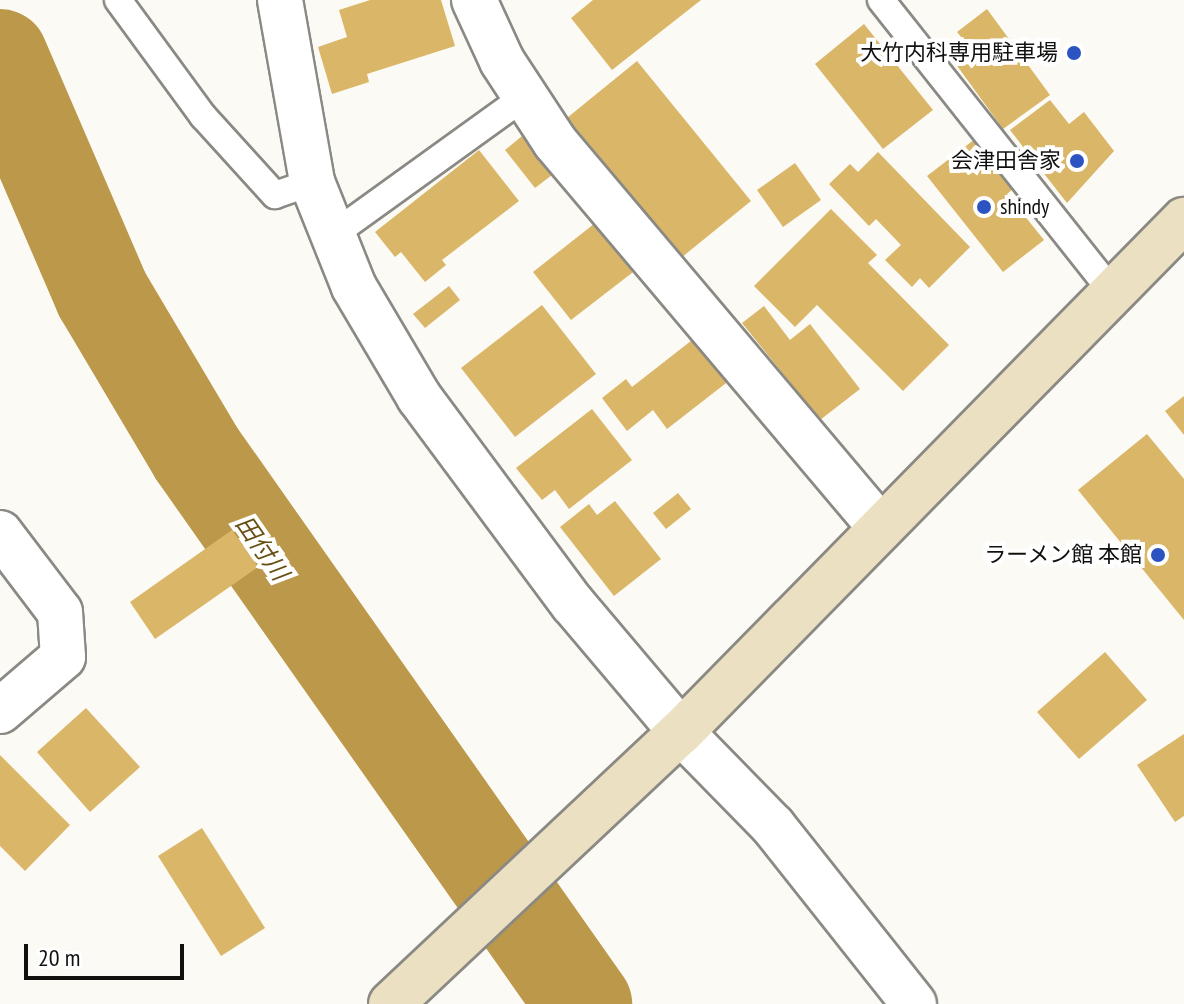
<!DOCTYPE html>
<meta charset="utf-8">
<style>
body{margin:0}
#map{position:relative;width:1184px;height:1004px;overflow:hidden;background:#fcfaf5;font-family:"PT Sans Narrow","Noto Sans JP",sans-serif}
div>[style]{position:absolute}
.river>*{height:96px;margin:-48px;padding:0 48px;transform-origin:48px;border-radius:48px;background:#bb984a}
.building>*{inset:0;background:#dab668}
.roads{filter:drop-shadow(2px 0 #8b8984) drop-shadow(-2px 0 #8b8984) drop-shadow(0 2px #8b8984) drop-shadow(0 -2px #8b8984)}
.lane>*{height:26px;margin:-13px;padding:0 13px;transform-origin:13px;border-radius:13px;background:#fff}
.street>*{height:44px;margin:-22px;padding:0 22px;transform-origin:22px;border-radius:22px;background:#fff}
.secondary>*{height:44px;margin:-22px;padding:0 22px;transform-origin:22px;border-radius:22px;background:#ece0c2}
.dots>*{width:22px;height:22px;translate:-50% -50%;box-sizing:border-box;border:4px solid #fff;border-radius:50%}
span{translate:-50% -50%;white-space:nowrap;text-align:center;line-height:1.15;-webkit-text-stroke:8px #fff;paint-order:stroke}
.poi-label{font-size:22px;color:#11100f}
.right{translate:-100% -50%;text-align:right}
.left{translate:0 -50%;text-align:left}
.water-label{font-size:24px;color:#685014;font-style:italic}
.scale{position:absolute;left:24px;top:944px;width:160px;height:36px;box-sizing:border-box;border:4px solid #11100f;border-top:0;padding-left:10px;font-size:24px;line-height:28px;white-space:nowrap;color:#11100f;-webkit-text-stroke:6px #fff;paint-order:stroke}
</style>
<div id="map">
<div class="river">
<i style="left:0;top:57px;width:258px;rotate:66.7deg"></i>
<i style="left:102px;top:294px;width:186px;rotate:59.3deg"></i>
<i style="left:197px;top:454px;width:673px;rotate:54.87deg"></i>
</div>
<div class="building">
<i style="clip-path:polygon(370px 0,441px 0,455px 46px,367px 74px,369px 82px,332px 94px,318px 47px,347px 37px,339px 10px)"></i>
<i style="clip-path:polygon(593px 0,701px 0,612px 70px,571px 18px)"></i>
<i style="clip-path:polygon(987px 9px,1050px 95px,1003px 129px,955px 63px,972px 50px,957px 32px)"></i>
<i style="clip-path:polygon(864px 24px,933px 110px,883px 149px,815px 64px)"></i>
<i style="clip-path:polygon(637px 61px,751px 201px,676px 262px,562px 122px)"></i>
<i style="clip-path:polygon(1050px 100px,1069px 124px,1084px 112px,1114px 151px,1067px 203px,1010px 130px)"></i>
<i style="clip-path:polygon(522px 136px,552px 175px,535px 188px,505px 150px)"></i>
<i style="clip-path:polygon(975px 139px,1014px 188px,1007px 194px,1044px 240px,1003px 272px,927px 176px)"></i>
<i style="clip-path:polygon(479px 150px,519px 201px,442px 260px,446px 265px,425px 282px,401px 252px,395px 257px,375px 232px)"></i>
<i style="clip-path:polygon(878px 152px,970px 247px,929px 288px,920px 278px,912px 287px,885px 260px,901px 245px,876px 219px,869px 226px,829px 184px,850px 164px,858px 172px)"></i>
<i style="clip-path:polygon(795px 163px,821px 200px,783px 227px,757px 190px)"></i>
<i style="clip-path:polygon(831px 209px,877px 255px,868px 263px,949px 345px,903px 391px,817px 305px,795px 327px,754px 286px)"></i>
<i style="clip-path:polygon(599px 220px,637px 269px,571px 320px,533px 272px)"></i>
<i style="clip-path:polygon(449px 286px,460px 300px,425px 328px,413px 314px)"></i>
<i style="clip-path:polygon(542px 305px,596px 374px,515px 437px,461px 368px)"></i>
<i style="clip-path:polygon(764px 306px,790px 340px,810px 324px,860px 389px,820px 420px,742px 323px)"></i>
<i style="clip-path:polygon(696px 337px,730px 380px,667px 429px,653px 410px,627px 431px,602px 398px,626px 379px,632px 387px)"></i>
<i style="clip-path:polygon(1184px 396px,1184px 435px,1165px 411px)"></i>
<i style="clip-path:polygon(592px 409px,632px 460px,569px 509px,555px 490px,542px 500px,516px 468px)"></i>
<i style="clip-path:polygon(1147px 434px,1184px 479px,1184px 620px,1078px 490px)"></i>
<i style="clip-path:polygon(678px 493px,691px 509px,666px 529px,653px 513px)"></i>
<i style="clip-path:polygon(615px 501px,661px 559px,614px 596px,560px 527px,589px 504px,597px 515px)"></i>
<i style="clip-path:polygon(232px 530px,258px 567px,155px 639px,130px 602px)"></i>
<i style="clip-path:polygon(1105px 652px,1147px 700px,1079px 759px,1037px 712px)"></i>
<i style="clip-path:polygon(86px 708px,140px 767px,90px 812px,37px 752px)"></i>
<i style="clip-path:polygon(1184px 734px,1184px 816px,1175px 822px,1137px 765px)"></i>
<i style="clip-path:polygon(0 755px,70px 825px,25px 871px,0 846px)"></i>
<i style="clip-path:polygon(202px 828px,265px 928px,221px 956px,158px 856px)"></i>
</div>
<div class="roads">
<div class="lane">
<i style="left:118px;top:0;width:144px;rotate:53.8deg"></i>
<i style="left:203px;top:116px;width:107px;rotate:47.7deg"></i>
<i style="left:275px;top:195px;width:39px;rotate:-19deg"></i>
<i style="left:881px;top:0;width:375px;rotate:51.6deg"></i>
<i style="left:334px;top:234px;width:236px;rotate:-35.8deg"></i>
</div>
<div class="street">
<i style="left:280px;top:0;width:185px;rotate:80deg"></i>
<i style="left:312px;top:182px;width:113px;rotate:68.2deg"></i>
<i style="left:354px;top:287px;width:128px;rotate:59.4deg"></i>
<i style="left:419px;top:397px;width:258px;rotate:53.4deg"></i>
<i style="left:573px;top:604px;width:167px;rotate:49.8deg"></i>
<i style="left:681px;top:732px;width:132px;rotate:45.6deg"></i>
<i style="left:773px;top:826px;width:227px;rotate:51.6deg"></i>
<i style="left:474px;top:0;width:67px;rotate:65.3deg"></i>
<i style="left:502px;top:61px;width:97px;rotate:56.8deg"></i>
<i style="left:555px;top:142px;width:505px;rotate:49.82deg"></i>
<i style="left:0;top:533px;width:99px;rotate:52.8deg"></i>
<i style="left:60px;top:612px;width:45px;rotate:86.2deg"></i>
<i style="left:63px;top:657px;width:83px;rotate:139.4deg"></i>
</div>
<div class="secondary">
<i style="left:391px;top:1004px;width:398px;rotate:-43.2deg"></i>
<i style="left:681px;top:732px;width:718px;rotate:-45.51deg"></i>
</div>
</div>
<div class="dots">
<i style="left:1074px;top:53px;background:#2b53c2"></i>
<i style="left:1077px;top:161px;background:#2b53c2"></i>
<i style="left:984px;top:207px;background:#2b53c2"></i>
<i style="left:1158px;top:555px;background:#2b53c2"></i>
</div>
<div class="poi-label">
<span class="right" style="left:1058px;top:53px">大竹内科専用駐車場</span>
<span class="right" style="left:1061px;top:161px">会津田舎家</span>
<span class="left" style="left:1000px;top:207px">shindy</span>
<span class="right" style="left:1142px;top:555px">ラーメン館 本館</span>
</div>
<div class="water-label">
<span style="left:262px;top:548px;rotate:55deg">田付川</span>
</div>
<div class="scale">20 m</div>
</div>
